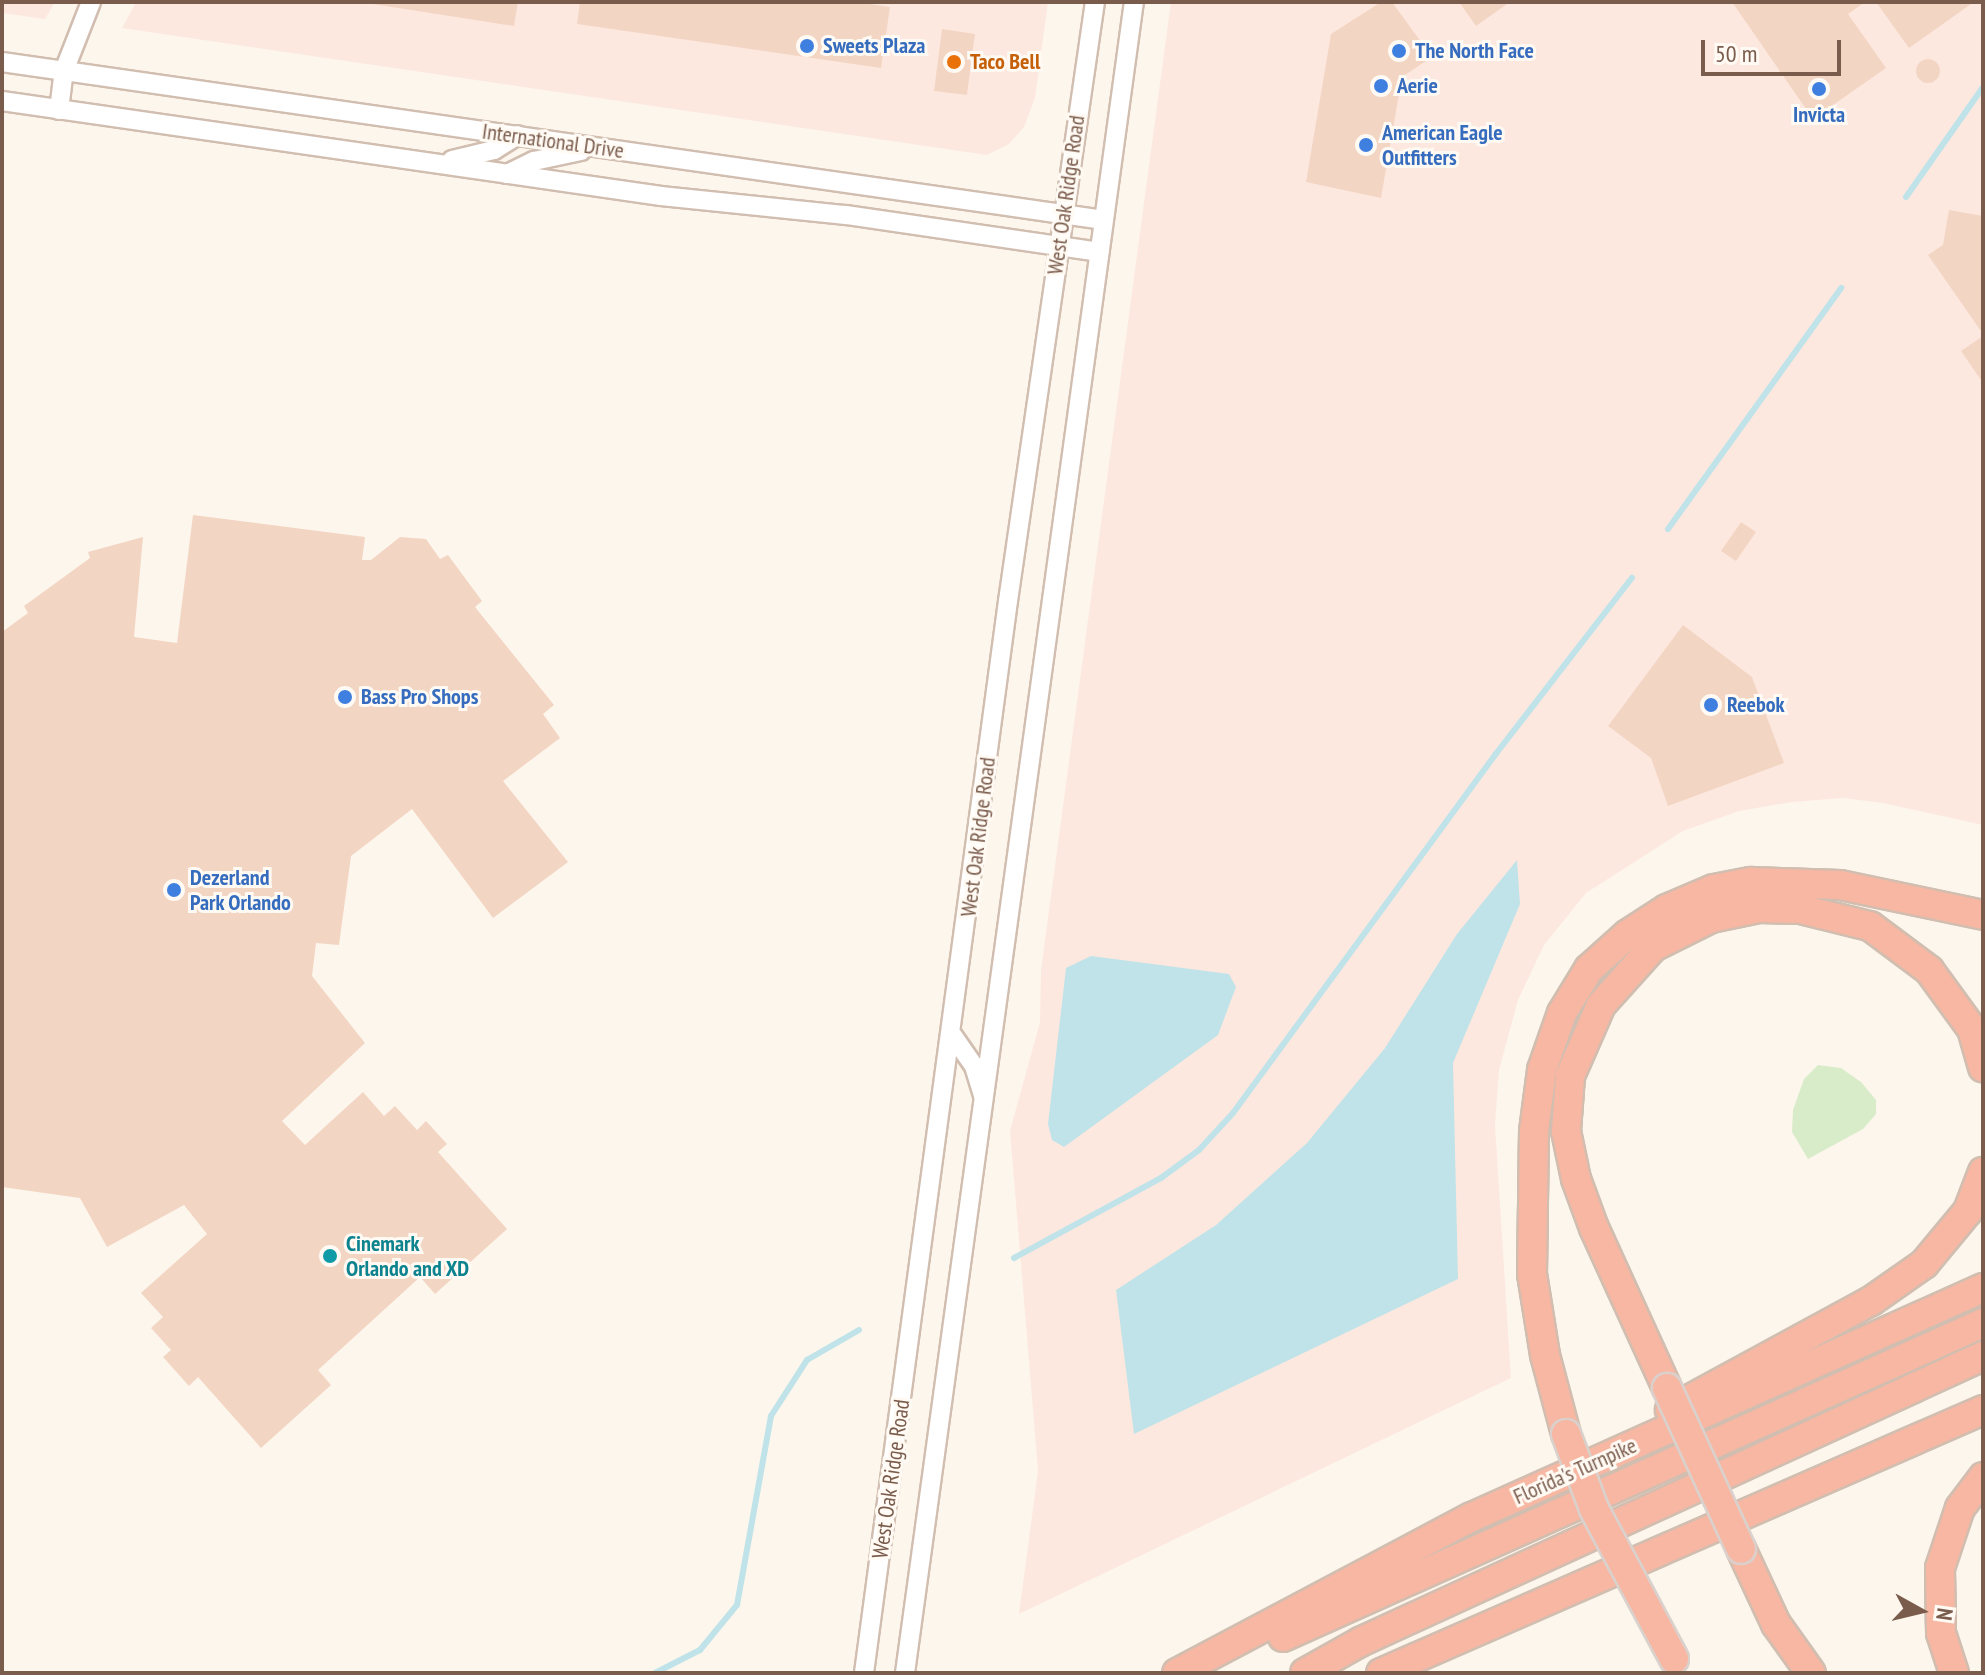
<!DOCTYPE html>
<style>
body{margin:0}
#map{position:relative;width:1985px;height:1675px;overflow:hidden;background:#fdf6ec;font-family:"PT Sans Narrow",sans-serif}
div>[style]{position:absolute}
.commercial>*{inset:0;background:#fde8e0}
.green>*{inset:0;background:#d8ecc9}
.water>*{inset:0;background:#bfe3e8}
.stream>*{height:6px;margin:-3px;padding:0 3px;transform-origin:3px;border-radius:3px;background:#bfe3e8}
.building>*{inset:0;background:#f3d5c3}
.round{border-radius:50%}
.roads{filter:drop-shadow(2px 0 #d1beb0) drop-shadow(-2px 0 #d1beb0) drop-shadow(0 2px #d1beb0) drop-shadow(0 -2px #d1beb0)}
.minor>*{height:18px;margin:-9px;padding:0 9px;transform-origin:9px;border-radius:9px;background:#fff}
.highway>*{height:28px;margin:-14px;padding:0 14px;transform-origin:14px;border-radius:14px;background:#f7b7a3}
.bridges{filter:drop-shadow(2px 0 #dad1cd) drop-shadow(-2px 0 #dad1cd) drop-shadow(0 2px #dad1cd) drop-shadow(0 -2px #dad1cd)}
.highway-bridge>*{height:28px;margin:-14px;padding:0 14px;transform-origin:14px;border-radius:14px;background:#f7b7a3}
.dots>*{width:22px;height:22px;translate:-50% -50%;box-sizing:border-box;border:4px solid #fffaf3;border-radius:50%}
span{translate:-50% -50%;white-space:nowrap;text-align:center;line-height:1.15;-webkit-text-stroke:6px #fffaf3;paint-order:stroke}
.shop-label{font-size:22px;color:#366cbe;font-weight:700}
.left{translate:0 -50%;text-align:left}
.food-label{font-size:22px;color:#c56008;font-weight:700}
.street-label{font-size:22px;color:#7a5c4d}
.culture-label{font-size:22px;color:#0d838f;font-weight:700}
.frame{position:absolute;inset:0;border:4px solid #7a5c4d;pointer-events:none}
.north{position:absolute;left:1881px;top:1571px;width:80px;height:80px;-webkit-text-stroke:6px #fffaf3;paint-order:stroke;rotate:98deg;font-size:22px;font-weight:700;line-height:32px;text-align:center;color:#7a5c4d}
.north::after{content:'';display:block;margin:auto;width:28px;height:36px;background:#7a5c4d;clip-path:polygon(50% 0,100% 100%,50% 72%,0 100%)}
.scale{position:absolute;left:1701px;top:40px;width:140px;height:36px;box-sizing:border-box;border:4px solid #7a5c4d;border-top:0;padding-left:10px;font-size:24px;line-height:28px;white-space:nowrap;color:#7a5c4d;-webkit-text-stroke:6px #fffaf3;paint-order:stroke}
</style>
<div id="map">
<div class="commercial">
<i style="clip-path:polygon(2px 2px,55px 2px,45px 19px,2px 13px)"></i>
<i style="clip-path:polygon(136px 2px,1048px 2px,1035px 98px,1024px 127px,1009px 144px,987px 155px,122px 28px)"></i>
<i style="clip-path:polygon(1171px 2px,1983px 2px,1983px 825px,1883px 803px,1843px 798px,1792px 802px,1739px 811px,1683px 831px,1586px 893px,1544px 945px,1518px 1000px,1499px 1070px,1495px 1125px,1511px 1378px,1019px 1614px,1038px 1471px,1010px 1131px,1040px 1022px,1041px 970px)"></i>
</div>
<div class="green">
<i style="clip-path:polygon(1818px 1065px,1841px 1068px,1861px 1082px,1876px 1100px,1876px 1114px,1863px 1129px,1808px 1159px,1792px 1132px,1793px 1110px,1804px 1079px)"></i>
</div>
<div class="water">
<i style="clip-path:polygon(1517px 860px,1520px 904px,1453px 1063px,1458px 1279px,1134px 1434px,1116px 1290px,1216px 1225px,1307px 1143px,1385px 1048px,1457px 934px)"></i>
<i style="clip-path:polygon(1091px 956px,1229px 974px,1236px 987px,1218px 1035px,1064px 1147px,1052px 1140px,1048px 1124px,1066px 968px)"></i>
</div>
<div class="stream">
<i style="left:1906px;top:197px;width:134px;rotate:-55deg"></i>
<i style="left:1668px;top:529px;width:297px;rotate:-54.3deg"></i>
<i style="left:1014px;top:1258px;width:167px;rotate:-28.6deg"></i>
<i style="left:1161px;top:1178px;width:47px;rotate:-36.4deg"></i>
<i style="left:1199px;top:1150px;width:50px;rotate:-47.4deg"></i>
<i style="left:1233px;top:1113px;width:444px;rotate:-53.8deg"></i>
<i style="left:1495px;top:755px;width:224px;rotate:-52.3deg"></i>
<i style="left:655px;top:1673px;width:51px;rotate:-27.1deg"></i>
<i style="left:700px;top:1650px;width:58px;rotate:-50.6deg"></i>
<i style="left:737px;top:1605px;width:192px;rotate:-79.8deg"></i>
<i style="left:771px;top:1416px;width:67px;rotate:-57.3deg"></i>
<i style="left:807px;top:1360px;width:60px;rotate:-30deg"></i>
</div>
<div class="building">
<i style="clip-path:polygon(360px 2px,518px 2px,514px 26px)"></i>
<i style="clip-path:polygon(580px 2px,857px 2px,890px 7px,881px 68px,577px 24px)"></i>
<i style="clip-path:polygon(1381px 2px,1392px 2px,1432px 57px,1402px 77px,1381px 198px,1306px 182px,1331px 34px)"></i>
<i style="clip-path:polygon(1459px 2px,1510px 2px,1476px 26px)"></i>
<i style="clip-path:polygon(1732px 2px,1865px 2px,1848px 14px,1886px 68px,1813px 119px)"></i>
<i style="clip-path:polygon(1876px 2px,1974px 2px,1909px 48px)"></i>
<i style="clip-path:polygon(942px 29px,975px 34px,967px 95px,934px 91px)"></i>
<i class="round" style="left:1916px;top:59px;width:24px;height:24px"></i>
<i style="clip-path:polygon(1949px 210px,1983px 216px,1983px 334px,1928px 255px,1943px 245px)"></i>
<i style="clip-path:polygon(1983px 336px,1983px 383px,1961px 351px)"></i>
<i style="clip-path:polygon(193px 515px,365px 537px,362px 560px,371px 560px,400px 537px,426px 539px,440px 559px,448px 555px,482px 601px,475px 607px,554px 705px,543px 714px,560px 738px,503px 781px,568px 862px,493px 918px,412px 809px,351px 856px,339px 945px,316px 943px,312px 976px,365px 1043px,282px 1121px,305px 1145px,363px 1092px,384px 1116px,395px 1106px,417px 1130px,426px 1121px,447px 1144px,438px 1152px,507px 1229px,435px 1294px,420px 1277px,318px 1370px,331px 1385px,261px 1448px,198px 1377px,189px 1386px,163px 1357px,171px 1350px,151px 1328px,163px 1317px,141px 1293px,207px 1234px,184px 1205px,107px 1247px,80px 1198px,2px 1187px,2px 632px,28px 613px,24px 606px,90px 558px,88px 552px,143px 537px,134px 637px,177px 643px)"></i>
<i style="clip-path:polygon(1741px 522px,1756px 532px,1736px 561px,1721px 551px)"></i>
<i style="clip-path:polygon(1683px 625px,1752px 677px,1784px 763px,1668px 806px,1651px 758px,1608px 726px)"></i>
</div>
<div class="roads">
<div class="minor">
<i style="left:2px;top:62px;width:1113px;rotate:8.16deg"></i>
<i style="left:2px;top:101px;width:666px;rotate:8.2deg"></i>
<i style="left:661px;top:196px;width:186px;rotate:5.9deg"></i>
<i style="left:846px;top:215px;width:256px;rotate:8.3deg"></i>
<i style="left:59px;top:110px;width:39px;rotate:-83deg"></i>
<i style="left:64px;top:71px;width:74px;rotate:-68.6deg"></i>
<i style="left:452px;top:160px;width:43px;rotate:-13.4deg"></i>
<i style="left:494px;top:150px;width:28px;rotate:-32deg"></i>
<i style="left:507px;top:174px;width:30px;rotate:-26deg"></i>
<i style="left:534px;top:161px;width:48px;rotate:-12deg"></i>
<i style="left:953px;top:1036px;width:37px;rotate:55deg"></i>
<i style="left:974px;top:1066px;width:31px;rotate:73deg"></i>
<i style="left:864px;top:1673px;width:1082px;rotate:-82.35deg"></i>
<i style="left:1008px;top:601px;width:605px;rotate:-81.74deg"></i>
<i style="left:905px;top:1673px;width:1687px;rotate:-82.2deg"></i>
</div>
<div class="highway">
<i style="left:1667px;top:1388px;width:176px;rotate:-114.5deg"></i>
<i style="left:1594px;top:1228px;width:52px;rotate:-110.2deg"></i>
<i style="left:1576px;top:1179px;width:49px;rotate:-101.8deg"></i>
<i style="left:1566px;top:1131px;width:55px;rotate:-85.8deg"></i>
<i style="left:1570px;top:1076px;width:77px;rotate:-66.4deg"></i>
<i style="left:1601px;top:1005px;width:78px;rotate:-48.1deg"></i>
<i style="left:1653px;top:947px;width:65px;rotate:-26.6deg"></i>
<i style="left:1711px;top:918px;width:49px;rotate:-11.8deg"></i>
<i style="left:1759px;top:908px;width:41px;rotate:1.4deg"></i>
<i style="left:1800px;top:909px;width:72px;rotate:13.7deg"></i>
<i style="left:1870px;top:926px;width:74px;rotate:36.7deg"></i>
<i style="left:1929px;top:970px;width:73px;rotate:53.9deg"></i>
<i style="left:1972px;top:1029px;width:40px;rotate:74deg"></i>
<i style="left:1670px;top:1410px;width:229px;rotate:-28.5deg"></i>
<i style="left:1871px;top:1301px;width:65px;rotate:-34.9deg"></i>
<i style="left:1924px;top:1264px;width:69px;rotate:-50.3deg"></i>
<i style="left:1968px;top:1211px;width:42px;rotate:-69deg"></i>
<i style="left:1566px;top:1434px;width:82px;rotate:-104.9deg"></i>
<i style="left:1545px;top:1355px;width:82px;rotate:-99.1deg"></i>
<i style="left:1532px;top:1274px;width:143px;rotate:-89.2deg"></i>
<i style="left:1534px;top:1131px;width:62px;rotate:-82.5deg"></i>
<i style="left:1542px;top:1070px;width:60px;rotate:-70.7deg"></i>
<i style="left:1562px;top:1013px;width:52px;rotate:-58.5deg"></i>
<i style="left:1589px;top:969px;width:52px;rotate:-41.9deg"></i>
<i style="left:1628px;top:934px;width:46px;rotate:-32.7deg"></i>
<i style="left:1667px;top:909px;width:51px;rotate:-23.1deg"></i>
<i style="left:1714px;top:889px;width:38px;rotate:-11deg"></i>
<i style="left:1751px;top:882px;width:89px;rotate:1.9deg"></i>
<i style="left:1840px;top:885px;width:146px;rotate:11.8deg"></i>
<i style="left:1741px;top:1549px;width:83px;rotate:65deg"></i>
<i style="left:1776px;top:1624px;width:60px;rotate:54.5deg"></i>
<i style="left:1283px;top:1637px;width:767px;rotate:-24.16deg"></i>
<i style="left:1177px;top:1673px;width:334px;rotate:-27.9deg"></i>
<i style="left:1472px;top:1517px;width:560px;rotate:-24.14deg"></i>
<i style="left:1305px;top:1673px;width:63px;rotate:-29.4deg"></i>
<i style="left:1360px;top:1642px;width:686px;rotate:-24.66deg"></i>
<i style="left:1381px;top:1673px;width:657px;rotate:-23.6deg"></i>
<i style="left:1954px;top:1673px;width:42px;rotate:-108deg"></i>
<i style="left:1941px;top:1633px;width:65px;rotate:-90.9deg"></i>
<i style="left:1940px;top:1568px;width:63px;rotate:-71.6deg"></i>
<i style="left:1960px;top:1508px;width:39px;rotate:-53deg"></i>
</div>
</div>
<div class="bridges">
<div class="highway-bridge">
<i style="left:1667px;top:1388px;width:177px;rotate:65.3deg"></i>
<i style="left:1566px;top:1434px;width:80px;rotate:69.5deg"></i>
<i style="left:1594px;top:1509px;width:170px;rotate:61.9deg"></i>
</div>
</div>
<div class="dots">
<i style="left:807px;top:46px;background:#3f7fe0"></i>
<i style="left:1399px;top:51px;background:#3f7fe0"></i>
<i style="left:954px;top:62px;background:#e8710a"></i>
<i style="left:1381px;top:86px;background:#3f7fe0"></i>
<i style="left:1819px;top:89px;background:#3f7fe0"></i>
<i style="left:1366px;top:145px;background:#3f7fe0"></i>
<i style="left:345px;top:697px;background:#3f7fe0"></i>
<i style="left:1711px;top:705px;background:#3f7fe0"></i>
<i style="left:174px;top:890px;background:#3f7fe0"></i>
<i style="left:330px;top:1256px;background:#0f9aa8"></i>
</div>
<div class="shop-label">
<span class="left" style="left:823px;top:46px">Sweets Plaza</span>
<span class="left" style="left:1415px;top:51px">The North Face</span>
<span class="left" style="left:1397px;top:86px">Aerie</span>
<span style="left:1819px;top:115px">Invicta</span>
<span class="left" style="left:1382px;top:145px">American Eagle<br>Outfitters</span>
<span class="left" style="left:361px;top:697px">Bass Pro Shops</span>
<span class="left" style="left:1727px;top:705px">Reebok</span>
<span class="left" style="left:190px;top:890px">Dezerland<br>Park Orlando</span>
</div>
<div class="food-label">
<span class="left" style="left:970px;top:62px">Taco Bell</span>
</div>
<div class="street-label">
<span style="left:553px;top:141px;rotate:8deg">International Drive</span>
<span style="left:1066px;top:195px;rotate:-82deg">West Oak Ridge Road</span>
<span style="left:978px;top:837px;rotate:-83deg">West Oak Ridge Road</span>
<span style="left:1575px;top:1471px;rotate:-24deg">Florida's Turnpike</span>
<span style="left:891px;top:1479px;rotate:-82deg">West Oak Ridge Road</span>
</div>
<div class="culture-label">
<span class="left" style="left:346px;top:1256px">Cinemark<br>Orlando and XD</span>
</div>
<div class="frame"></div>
<div class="north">N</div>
<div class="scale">50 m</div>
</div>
